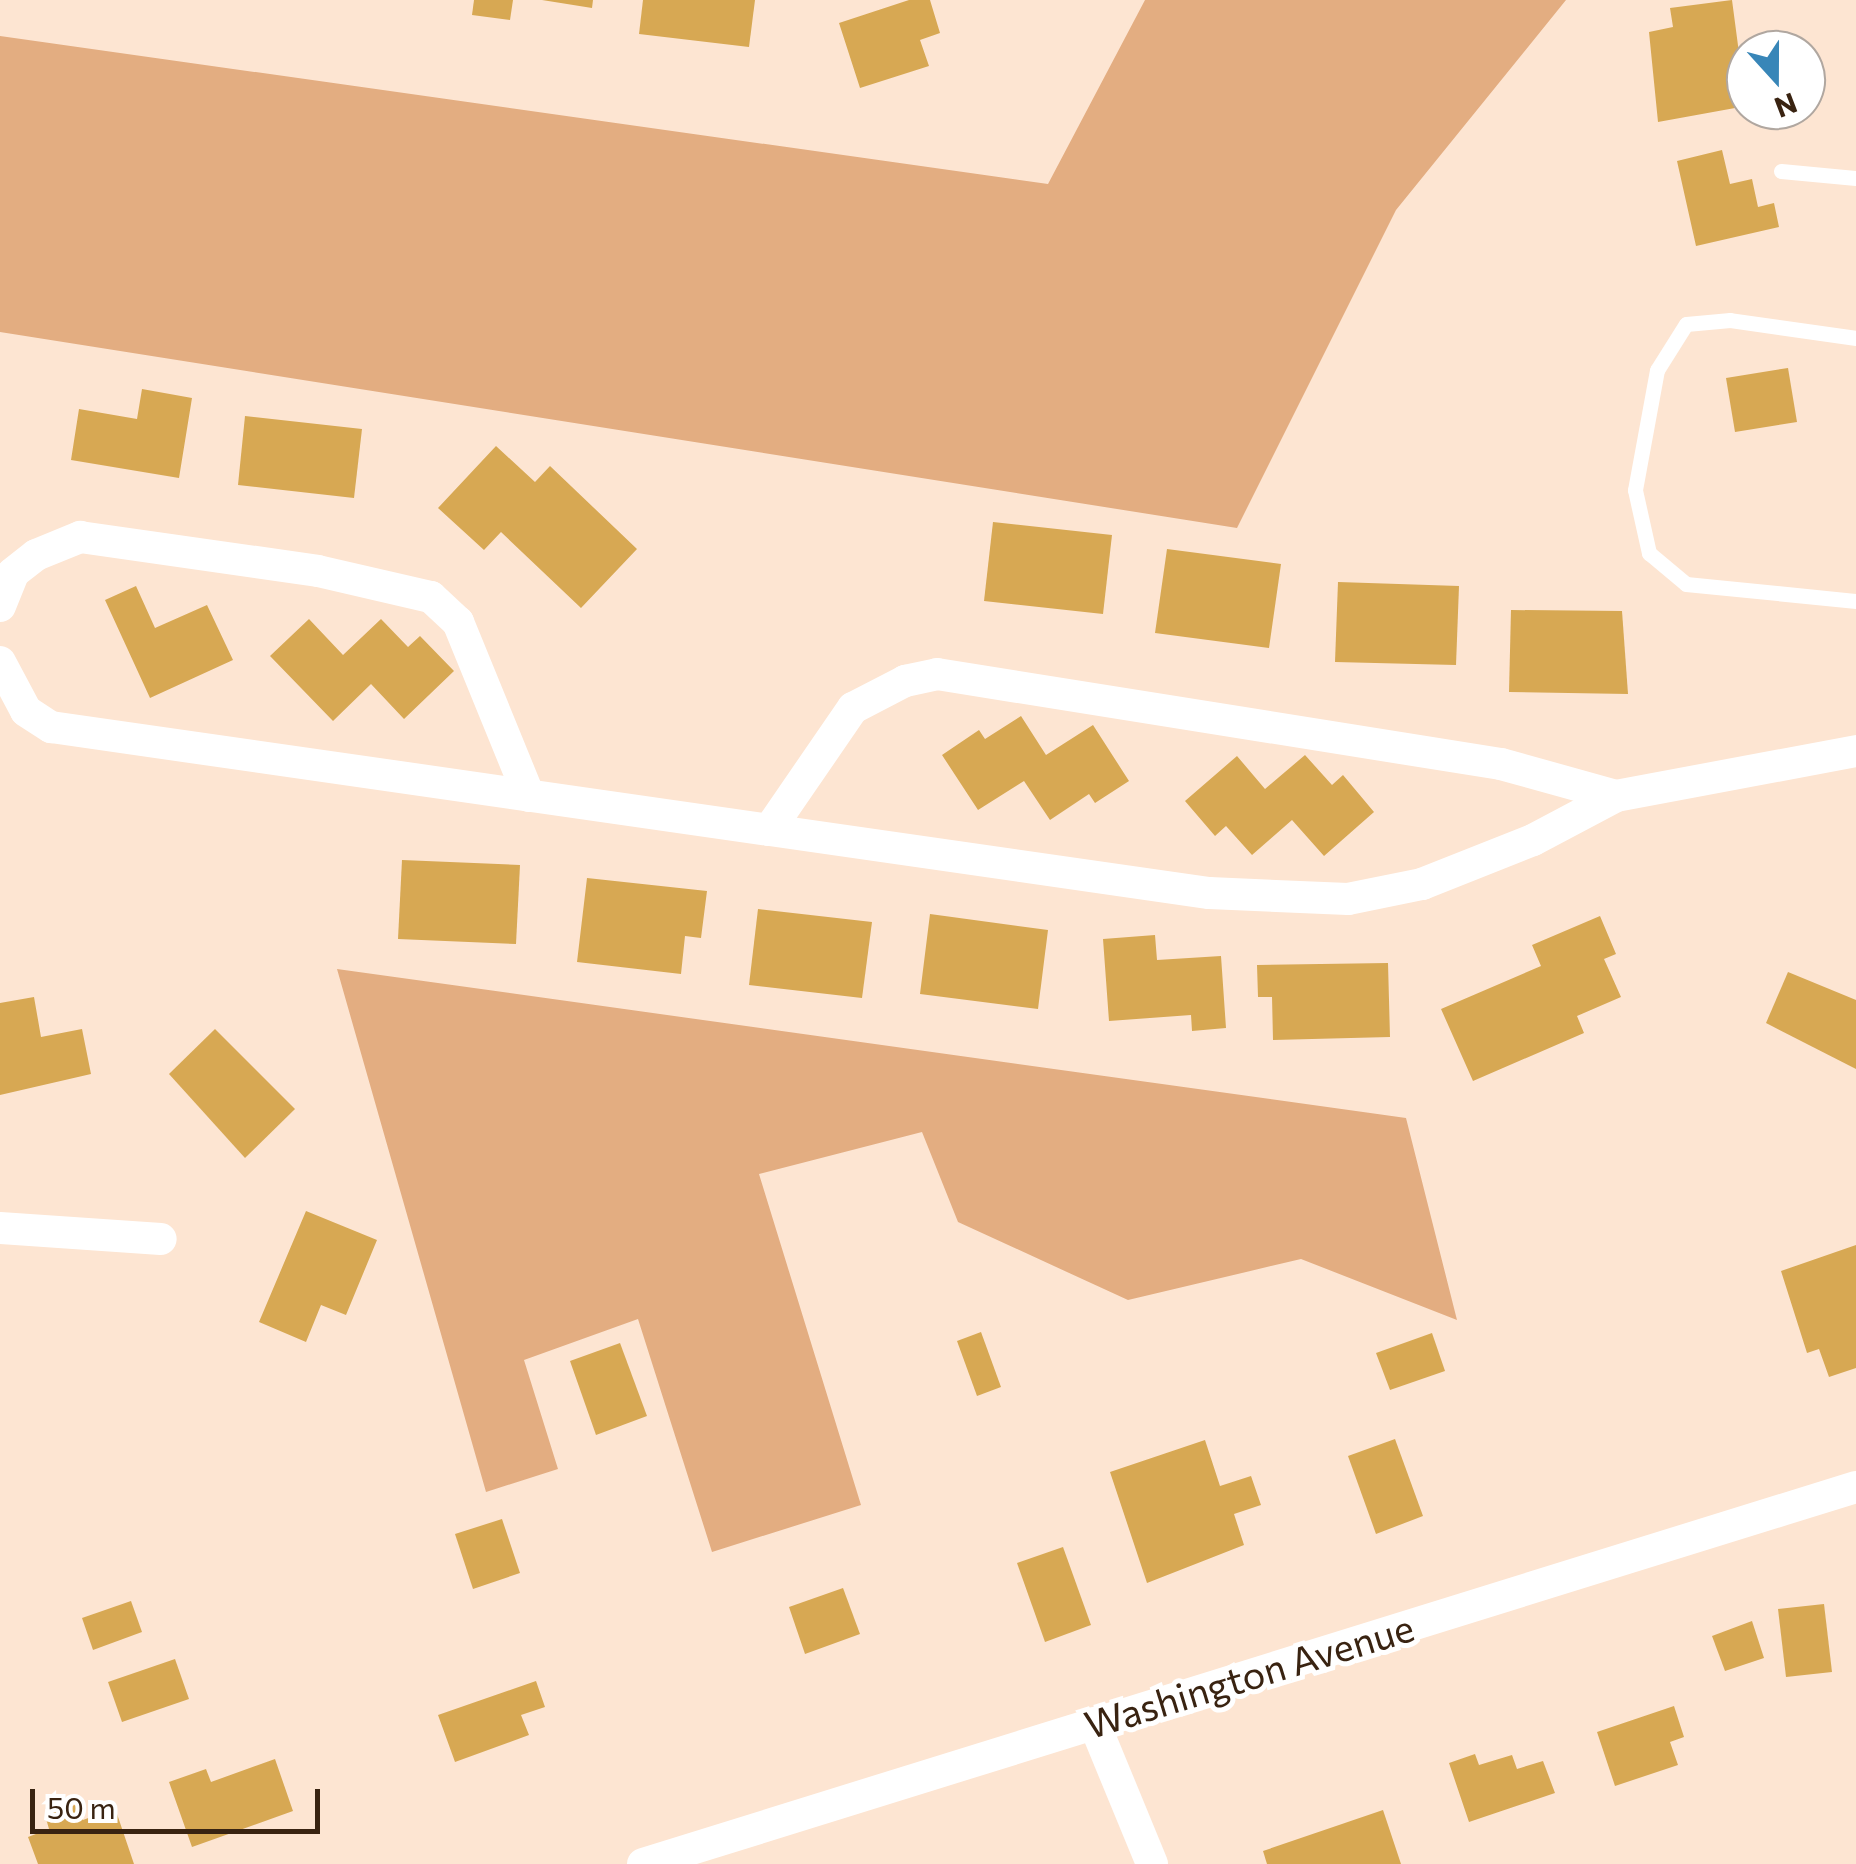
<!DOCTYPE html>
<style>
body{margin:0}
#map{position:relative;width:1856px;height:1864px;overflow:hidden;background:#fde5d2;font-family:Commissioner,sans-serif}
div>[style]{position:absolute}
.green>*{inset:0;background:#e3ad81}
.building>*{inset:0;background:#d7a853}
.lane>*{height:15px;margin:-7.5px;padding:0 7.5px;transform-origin:7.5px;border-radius:7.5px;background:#fff}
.street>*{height:32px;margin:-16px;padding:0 16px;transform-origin:16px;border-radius:16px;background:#fff}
span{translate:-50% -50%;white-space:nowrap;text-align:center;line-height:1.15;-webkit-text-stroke:10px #fff;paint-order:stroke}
.street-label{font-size:38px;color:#392311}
.north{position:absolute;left:1726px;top:30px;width:100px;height:100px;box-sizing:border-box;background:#fff;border:2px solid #b0a7a0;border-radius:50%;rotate:159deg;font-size:28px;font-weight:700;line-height:40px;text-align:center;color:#392311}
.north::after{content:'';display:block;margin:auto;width:35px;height:45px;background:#3886b8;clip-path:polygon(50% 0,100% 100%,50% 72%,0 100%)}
.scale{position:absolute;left:30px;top:1789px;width:290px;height:45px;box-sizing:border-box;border:5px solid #392311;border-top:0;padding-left:12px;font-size:30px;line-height:35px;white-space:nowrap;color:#392311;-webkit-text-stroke:8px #fff;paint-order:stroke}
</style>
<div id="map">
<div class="green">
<i style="clip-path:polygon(1145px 0,1566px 0,1396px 210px,1237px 528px,0 332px,0 36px,1048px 184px)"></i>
<i style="clip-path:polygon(337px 969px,1406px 1118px,1457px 1320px,1301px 1259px,1128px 1300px,958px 1222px,922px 1132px,759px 1174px,861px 1505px,712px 1552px,638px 1319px,524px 1360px,558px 1469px,486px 1492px)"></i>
</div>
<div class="building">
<i style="clip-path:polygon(474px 0,513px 0,510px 20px,472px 15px)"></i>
<i style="clip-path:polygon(542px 0,593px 0,592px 8px)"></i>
<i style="clip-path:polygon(643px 0,755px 0,749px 47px,639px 34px)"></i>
<i style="clip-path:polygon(909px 0,930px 0,940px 33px,920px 40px,929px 66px,860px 88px,839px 23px)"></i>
<i style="clip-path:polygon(1732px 0,1746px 106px,1658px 122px,1649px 32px,1673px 27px,1670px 8px)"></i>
<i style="clip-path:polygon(1722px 150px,1730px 184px,1752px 179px,1758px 207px,1774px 203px,1779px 227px,1696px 246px,1677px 161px)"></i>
<i style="clip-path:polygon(1788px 368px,1797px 422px,1735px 432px,1726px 378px)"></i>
<i style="clip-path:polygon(142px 389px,192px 398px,179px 478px,71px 460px,79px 409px,137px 419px)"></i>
<i style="clip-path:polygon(245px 416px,362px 429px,354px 498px,238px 485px)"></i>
<i style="clip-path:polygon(496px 446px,535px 482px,550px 466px,637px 549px,581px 608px,501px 532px,484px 550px,438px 508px)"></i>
<i style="clip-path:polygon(993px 522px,1112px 535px,1103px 614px,984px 601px)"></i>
<i style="clip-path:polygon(1167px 549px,1281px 564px,1269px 648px,1155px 633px)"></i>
<i style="clip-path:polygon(1338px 582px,1459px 586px,1456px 665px,1335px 662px)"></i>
<i style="clip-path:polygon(136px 586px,155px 628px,207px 605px,233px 660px,150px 698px,105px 600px)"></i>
<i style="clip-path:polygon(1511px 610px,1622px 611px,1628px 694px,1509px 692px)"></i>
<i style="clip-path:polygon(309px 619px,343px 655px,381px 619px,408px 647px,420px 636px,454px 671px,404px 719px,371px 684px,333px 721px,270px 656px)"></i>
<i style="clip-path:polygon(1021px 716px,1046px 755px,1093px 725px,1129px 781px,1095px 803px,1089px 794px,1050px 820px,1024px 781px,978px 810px,942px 755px,979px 730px,985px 739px)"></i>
<i style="clip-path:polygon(1305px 755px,1332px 785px,1343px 775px,1374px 812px,1324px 856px,1292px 820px,1252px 855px,1226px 826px,1215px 836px,1185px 801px,1237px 756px,1265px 789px)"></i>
<i style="clip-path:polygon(402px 860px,520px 865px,516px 944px,398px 939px)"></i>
<i style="clip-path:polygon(587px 878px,707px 891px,701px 938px,685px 936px,681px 974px,577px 962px)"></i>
<i style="clip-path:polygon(758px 909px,872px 922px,862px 998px,749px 985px)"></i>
<i style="clip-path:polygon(930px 914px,1048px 930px,1038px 1009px,920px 994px)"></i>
<i style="clip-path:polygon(1600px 916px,1616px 954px,1604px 959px,1621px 997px,1577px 1016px,1584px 1033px,1473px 1081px,1441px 1009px,1541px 966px,1532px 945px)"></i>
<i style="clip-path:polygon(1155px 935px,1157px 960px,1221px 956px,1226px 1028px,1192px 1031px,1191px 1015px,1109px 1021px,1103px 939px)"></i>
<i style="clip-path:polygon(1388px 963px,1390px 1037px,1273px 1040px,1272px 997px,1258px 997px,1257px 965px)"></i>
<i style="clip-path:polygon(1788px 972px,1856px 1000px,1856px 1069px,1766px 1023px)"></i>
<i style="clip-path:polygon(34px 997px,41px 1037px,82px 1029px,91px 1074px,0 1095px,0 1003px)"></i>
<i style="clip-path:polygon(215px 1029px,295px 1109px,245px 1158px,169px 1074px)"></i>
<i style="clip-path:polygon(306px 1211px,377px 1240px,346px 1315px,321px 1305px,306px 1342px,259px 1322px)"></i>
<i style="clip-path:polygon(1856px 1245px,1856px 1368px,1829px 1377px,1819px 1349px,1807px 1353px,1781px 1271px)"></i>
<i style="clip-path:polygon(981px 1332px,1001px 1387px,977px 1396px,957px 1341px)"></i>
<i style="clip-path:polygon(1432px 1333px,1445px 1371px,1390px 1390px,1376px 1353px)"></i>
<i style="clip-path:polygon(620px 1343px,647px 1416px,596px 1435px,570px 1361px)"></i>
<i style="clip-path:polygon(1395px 1439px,1423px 1516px,1376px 1534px,1348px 1456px)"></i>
<i style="clip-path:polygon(1205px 1440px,1220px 1486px,1251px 1476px,1261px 1505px,1234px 1514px,1244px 1545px,1147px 1583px,1110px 1472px)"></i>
<i style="clip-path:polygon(502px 1519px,520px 1573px,473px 1589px,455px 1534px)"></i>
<i style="clip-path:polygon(1063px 1547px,1091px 1625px,1045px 1642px,1017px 1563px)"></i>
<i style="clip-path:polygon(843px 1588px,860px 1634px,805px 1654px,789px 1607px)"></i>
<i style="clip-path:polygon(131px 1601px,142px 1632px,93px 1650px,82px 1618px)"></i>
<i style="clip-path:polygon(1824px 1604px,1832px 1672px,1786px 1677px,1778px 1609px)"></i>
<i style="clip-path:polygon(1752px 1621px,1764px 1658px,1725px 1671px,1712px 1636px)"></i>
<i style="clip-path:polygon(175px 1659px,189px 1699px,122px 1722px,108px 1682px)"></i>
<i style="clip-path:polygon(536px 1681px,545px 1707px,521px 1715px,529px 1735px,455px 1762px,438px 1715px)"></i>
<i style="clip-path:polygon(1674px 1706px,1684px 1737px,1670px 1742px,1678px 1765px,1615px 1786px,1597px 1732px)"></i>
<i style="clip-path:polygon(1475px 1754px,1479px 1765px,1512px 1755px,1517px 1769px,1543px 1761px,1555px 1793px,1469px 1822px,1449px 1763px)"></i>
<i style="clip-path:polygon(275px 1759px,293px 1811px,192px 1847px,169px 1782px,206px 1769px,211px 1782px)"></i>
<i style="clip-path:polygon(78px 1804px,83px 1820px,115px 1808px,134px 1864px,38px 1864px,28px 1837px,49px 1829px,45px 1815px)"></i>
<i style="clip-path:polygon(1383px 1810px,1401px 1864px,1267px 1864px,1263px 1851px)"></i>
</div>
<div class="lane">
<i style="left:1781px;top:171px;width:75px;rotate:5.3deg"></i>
<i style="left:1856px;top:338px;width:127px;rotate:-171.9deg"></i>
<i style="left:1730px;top:320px;width:44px;rotate:174.8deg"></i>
<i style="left:1686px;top:324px;width:54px;rotate:122.2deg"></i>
<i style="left:1657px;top:370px;width:122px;rotate:100.4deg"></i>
<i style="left:1635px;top:490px;width:65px;rotate:77.5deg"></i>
<i style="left:1649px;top:553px;width:48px;rotate:40deg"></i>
<i style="left:1686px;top:584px;width:171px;rotate:5.7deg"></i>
</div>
<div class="street">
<i style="left:0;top:606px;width:35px;rotate:-68deg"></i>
<i style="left:13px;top:573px;width:29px;rotate:-38deg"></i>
<i style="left:36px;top:555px;width:48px;rotate:-22.2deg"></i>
<i style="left:80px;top:537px;width:240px;rotate:8.1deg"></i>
<i style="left:318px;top:571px;width:116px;rotate:13deg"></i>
<i style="left:431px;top:597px;width:37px;rotate:43deg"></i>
<i style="left:458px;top:622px;width:188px;rotate:67.8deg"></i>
<i style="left:0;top:662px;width:55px;rotate:62deg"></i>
<i style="left:26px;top:711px;width:30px;rotate:33deg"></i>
<i style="left:51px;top:727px;width:1170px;rotate:8.16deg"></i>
<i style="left:1209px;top:893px;width:139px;rotate:2.5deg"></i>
<i style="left:1348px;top:899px;width:76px;rotate:-11.5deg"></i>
<i style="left:1422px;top:884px;width:119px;rotate:-21.6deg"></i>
<i style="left:1533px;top:840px;width:94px;rotate:-27.9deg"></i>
<i style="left:1616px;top:796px;width:244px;rotate:-10.6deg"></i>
<i style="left:769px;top:830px;width:148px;rotate:-55.5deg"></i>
<i style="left:853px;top:708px;width:59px;rotate:-27.4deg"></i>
<i style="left:905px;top:681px;width:33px;rotate:-12deg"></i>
<i style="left:937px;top:674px;width:571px;rotate:9.07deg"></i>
<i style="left:1501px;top:764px;width:119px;rotate:15.5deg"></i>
<i style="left:0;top:1228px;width:161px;rotate:3.9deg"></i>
<i style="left:1094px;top:1723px;width:152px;rotate:67.6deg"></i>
<i style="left:643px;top:1864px;width:1270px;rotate:-17.27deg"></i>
</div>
<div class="street-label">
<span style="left:1249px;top:1675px;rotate:-17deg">Washington Avenue</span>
</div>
<div class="north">N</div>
<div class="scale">50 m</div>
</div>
